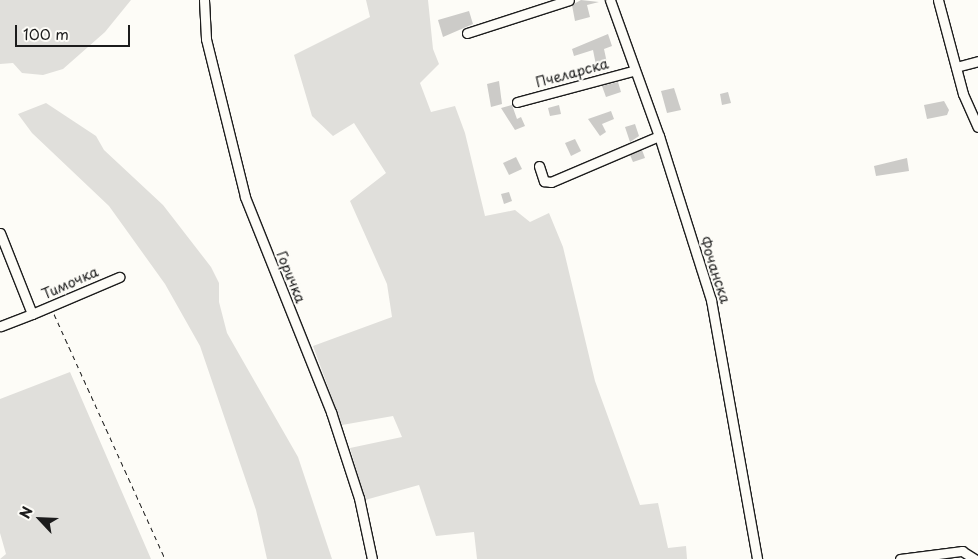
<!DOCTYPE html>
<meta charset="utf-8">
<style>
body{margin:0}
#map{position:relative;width:978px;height:559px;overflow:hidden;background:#fdfcf7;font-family:"Playpen Sans",sans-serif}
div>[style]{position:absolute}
.green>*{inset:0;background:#e0dfdb}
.building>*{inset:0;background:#cccbc8}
.path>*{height:1px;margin-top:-0.5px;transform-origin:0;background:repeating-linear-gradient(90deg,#1c1c1c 0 5px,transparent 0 9px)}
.roads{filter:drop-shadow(1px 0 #1c1c1c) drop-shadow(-1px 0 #1c1c1c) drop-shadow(0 1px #1c1c1c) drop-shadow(0 -1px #1c1c1c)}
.minor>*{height:9px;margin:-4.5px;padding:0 4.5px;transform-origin:4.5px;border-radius:4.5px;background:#fdfcf7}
span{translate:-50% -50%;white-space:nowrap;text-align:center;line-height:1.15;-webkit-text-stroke:4px #fdfcf7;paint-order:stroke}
.street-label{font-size:14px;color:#1c1c1c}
.north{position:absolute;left:15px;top:494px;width:50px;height:50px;-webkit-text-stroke:4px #fdfcf7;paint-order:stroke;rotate:295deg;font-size:14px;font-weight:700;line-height:20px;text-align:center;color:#1c1c1c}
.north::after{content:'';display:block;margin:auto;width:18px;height:22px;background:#1c1c1c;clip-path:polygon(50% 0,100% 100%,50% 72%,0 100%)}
.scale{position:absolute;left:15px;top:25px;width:115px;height:22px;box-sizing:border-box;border:2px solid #1c1c1c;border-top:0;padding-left:6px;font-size:15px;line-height:18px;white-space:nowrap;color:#1c1c1c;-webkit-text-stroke:4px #fdfcf7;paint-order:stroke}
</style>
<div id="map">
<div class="green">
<i style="clip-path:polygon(0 0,131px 0,105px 32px,63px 69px,43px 75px,22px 73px,13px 63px,0 64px)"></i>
<i style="clip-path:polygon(366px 0,428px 0,433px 49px,439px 64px,420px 83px,431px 112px,455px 106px,465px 133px,485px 216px,515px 210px,530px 222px,549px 213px,563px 247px,595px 381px,640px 505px,658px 503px,668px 548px,686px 546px,687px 559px,477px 559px,474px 532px,436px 536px,419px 485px,365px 500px,350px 448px,402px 437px,393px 416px,342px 425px,313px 346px,392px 317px,387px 284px,350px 201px,386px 173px,354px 123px,333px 136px,312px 116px,294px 55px,370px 17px)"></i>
<i style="clip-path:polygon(46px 103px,96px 136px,104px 150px,163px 205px,211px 267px,219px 283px,219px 302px,227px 333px,298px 457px,332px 559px,267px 559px,256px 510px,200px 346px,165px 284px,109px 206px,32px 133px,18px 114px)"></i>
<i style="clip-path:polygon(70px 372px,151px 559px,0 559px,6px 554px,0 533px,0 399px)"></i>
</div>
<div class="building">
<i style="clip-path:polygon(581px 0,599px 2px,587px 5px,590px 17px,575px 21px,572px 5px)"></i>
<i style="clip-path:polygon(469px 11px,473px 24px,443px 37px,438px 20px)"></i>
<i style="clip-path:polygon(608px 34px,612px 46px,604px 49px,607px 63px,596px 65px,593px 50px,574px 56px,572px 49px)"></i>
<i style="clip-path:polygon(499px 81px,502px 104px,491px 107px,487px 84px)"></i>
<i style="clip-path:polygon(618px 82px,621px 92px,606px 97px,602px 86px)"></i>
<i style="clip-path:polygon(674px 88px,681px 110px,667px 113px,661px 91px)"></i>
<i style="clip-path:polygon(728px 92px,731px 103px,722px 105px,720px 94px)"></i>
<i style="clip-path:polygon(944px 101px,949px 110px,947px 115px,927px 119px,924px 105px)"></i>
<i style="clip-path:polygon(512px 105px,517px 119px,521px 117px,525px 126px,515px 130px,501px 108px)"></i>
<i style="clip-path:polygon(559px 105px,561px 114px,550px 116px,548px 108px)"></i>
<i style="clip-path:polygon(611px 111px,614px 119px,602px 124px,606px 132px,600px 136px,588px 119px)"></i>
<i style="clip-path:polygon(635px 124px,639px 136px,630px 142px,625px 127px)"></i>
<i style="clip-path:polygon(575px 139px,581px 151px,571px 156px,565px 143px)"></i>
<i style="clip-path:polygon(642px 150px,645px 158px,633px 162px,630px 155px)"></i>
<i style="clip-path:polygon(516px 157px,522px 169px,509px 175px,503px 163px)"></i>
<i style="clip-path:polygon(907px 158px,909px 171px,876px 176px,874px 166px)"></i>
<i style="clip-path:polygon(509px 192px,512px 201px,504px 204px,501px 194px)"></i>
</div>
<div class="path">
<i style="left:54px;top:314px;width:269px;rotate:65.6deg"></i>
</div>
<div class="roads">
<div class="minor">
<i style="left:204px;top:0;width:39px;rotate:87deg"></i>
<i style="left:206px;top:39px;width:163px;rotate:76.1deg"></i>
<i style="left:245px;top:197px;width:232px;rotate:68.2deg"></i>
<i style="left:331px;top:412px;width:90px;rotate:72deg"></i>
<i style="left:359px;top:498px;width:62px;rotate:78deg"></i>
<i style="left:610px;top:0;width:145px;rotate:70.2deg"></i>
<i style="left:659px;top:136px;width:172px;rotate:72.4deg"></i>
<i style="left:711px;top:300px;width:263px;rotate:79.9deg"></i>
<i style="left:938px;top:0;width:97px;rotate:75.1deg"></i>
<i style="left:963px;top:94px;width:36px;rotate:66deg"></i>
<i style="left:467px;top:33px;width:107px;rotate:-17.9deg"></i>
<i style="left:956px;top:67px;width:23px;rotate:-15deg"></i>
<i style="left:517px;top:102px;width:120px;rotate:-15deg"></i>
<i style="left:539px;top:166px;width:16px;rotate:72deg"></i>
<i style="left:544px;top:181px;width:7px;rotate:8deg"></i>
<i style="left:551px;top:182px;width:117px;rotate:-23.1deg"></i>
<i style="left:0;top:233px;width:87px;rotate:68.4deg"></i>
<i style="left:32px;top:314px;width:34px;rotate:159deg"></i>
<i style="left:32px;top:314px;width:95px;rotate:-23deg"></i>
<i style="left:900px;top:559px;width:63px;rotate:-7.4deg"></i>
<i style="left:962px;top:551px;width:15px;rotate:32deg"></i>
</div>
</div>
<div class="street-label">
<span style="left:572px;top:73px;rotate:-15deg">Пчеларска</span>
<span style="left:715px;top:270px;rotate:72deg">Фочанска</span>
<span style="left:291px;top:277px;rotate:68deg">Горичка</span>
<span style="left:70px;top:283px;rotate:-24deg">Тимочка</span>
</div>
<div class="north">N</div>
<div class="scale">100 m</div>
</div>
